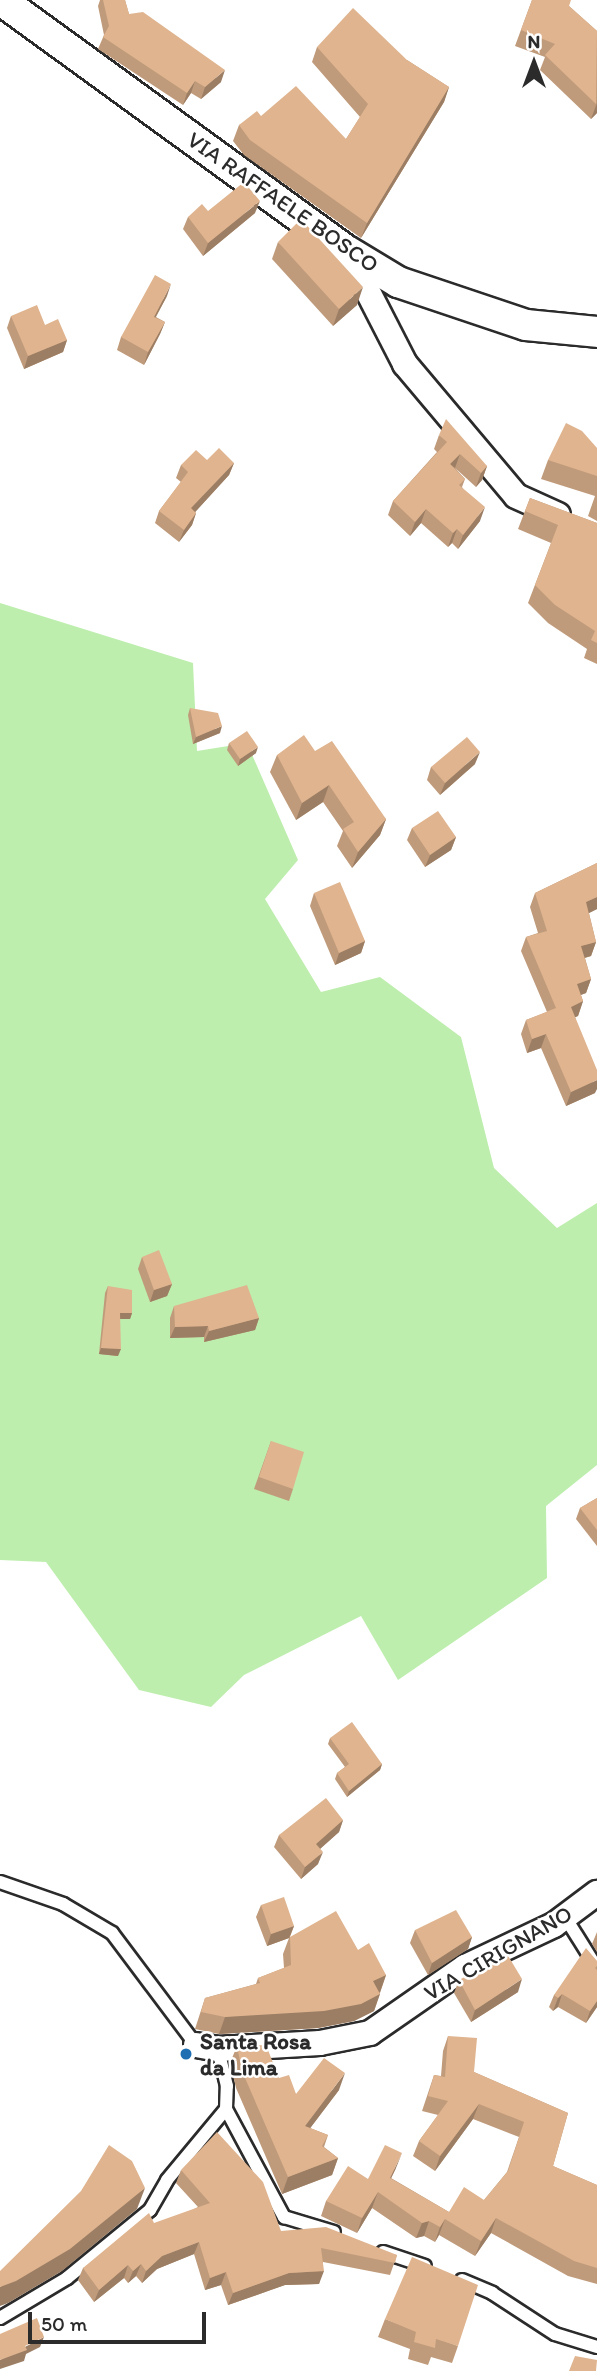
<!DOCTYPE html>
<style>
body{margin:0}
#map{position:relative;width:597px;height:2371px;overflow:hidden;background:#fff;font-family:Itim,sans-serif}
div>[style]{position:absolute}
.green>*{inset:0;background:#bdeead}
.roads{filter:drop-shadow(2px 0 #2b2b2b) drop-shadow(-2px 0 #2b2b2b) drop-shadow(0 2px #2b2b2b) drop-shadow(0 -2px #2b2b2b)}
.service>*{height:12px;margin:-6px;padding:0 6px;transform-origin:6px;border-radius:6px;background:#fff}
.minor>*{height:24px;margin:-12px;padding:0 12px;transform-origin:12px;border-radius:12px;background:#fff}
.tertiary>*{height:30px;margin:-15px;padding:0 15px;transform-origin:15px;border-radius:15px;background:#fff}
.wall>*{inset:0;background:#c09b7b}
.shaded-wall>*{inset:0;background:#9c7e64}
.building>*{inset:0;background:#dfb48f}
.dots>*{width:19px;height:19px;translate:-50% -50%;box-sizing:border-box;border:4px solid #fff;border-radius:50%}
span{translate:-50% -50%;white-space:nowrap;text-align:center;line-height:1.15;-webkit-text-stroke:5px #fff;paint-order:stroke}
.street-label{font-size:23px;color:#2b2b2b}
.poi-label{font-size:23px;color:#2b2b2b;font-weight:700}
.left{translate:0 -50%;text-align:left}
.north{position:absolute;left:499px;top:28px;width:70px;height:70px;-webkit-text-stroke:5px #fff;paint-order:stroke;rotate:0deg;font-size:19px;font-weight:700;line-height:28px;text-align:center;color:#2b2b2b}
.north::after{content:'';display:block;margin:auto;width:24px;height:32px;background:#2b2b2b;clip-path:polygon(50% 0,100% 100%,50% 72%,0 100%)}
.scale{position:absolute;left:28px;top:2312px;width:178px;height:32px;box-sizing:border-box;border:4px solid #2b2b2b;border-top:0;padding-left:9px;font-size:21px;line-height:24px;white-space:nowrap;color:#2b2b2b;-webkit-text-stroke:5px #fff;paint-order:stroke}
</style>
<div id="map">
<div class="green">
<i style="clip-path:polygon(0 603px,193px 663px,197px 751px,247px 743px,298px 860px,265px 899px,321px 992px,380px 977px,461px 1037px,494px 1168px,557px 1228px,597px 1203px,597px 1465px,546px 1506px,547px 1578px,398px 1680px,361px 1616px,244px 1675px,211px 1707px,139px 1690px,46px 1562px,0 1560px)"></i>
</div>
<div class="roads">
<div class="service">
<i style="left:0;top:1882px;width:67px;rotate:19.2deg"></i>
<i style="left:63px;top:1904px;width:57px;rotate:30.6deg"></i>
<i style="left:112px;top:1933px;width:140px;rotate:53.1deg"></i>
<i style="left:565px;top:1917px;width:60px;rotate:57.9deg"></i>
<i style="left:226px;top:2109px;width:123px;rotate:61.8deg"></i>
<i style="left:284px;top:2217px;width:52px;rotate:16.7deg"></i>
<i style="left:383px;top:2252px;width:44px;rotate:18.4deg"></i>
<i style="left:462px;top:2280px;width:33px;rotate:23deg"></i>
<i style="left:492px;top:2293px;width:75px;rotate:33.1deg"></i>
<i style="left:555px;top:2334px;width:44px;rotate:17.2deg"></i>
<i style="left:0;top:2318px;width:78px;rotate:-30.8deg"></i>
<i style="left:67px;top:2278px;width:107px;rotate:-39.3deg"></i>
<i style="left:150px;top:2210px;width:34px;rotate:-60deg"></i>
<i style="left:167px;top:2180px;width:92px;rotate:-50.3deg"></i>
<i style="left:226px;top:2109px;width:23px;rotate:-88deg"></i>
<i style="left:227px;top:2086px;width:38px;rotate:-104deg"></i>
</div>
<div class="minor">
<i style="left:347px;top:251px;width:127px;rotate:62.8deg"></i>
<i style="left:405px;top:364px;width:172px;rotate:49.9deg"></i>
<i style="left:516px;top:496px;width:46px;rotate:24.3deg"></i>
<i style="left:196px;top:2045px;width:22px;rotate:10deg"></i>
<i style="left:218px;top:2049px;width:102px;rotate:-3.4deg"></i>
<i style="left:320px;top:2043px;width:51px;rotate:-11.3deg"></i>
<i style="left:370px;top:2033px;width:116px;rotate:-34.8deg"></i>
<i style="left:465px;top:1967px;width:98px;rotate:-25.3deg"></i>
<i style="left:554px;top:1925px;width:54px;rotate:-36.7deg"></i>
</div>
<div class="tertiary">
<i style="left:1px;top:0;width:427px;rotate:36deg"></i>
<i style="left:347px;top:251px;width:60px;rotate:31.3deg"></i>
<i style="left:398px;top:282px;width:135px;rotate:18.6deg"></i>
<i style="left:526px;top:325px;width:71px;rotate:5.6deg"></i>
</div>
</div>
<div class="wall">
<i style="clip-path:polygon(100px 0,125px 0,129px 14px,221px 82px,201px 99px,191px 93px,183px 105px,98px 49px,104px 35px,98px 6px)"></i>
<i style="clip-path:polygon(532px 0,569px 6px,597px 31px,597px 113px,591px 119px,540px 70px,545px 57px,515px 46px)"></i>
<i style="clip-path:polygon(317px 47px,407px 60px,449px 87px,444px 102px,361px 238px,244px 155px,233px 141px,239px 125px,261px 116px,346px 139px,360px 117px,312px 62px)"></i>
<i style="clip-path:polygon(208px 211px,255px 213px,203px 256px,183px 229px,188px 217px)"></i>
<i style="clip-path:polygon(278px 242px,357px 305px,333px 326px,272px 259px)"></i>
<i style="clip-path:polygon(167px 296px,156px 317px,165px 322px,160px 334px,144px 365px,117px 350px,121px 337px)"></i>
<i style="clip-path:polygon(11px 316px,45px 325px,67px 340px,63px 352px,24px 369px,7px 328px)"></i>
<i style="clip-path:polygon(439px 435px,487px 466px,482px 480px,476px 487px,455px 468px,465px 479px,462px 487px,480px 521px,458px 549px,452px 543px,448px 547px,421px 523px,410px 536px,388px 515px,393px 501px,437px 452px,434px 449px)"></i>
<i style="clip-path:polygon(597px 448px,597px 521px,588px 516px,595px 496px,541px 479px,548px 460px)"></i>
<i style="clip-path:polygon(207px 460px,234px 463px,229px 475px,195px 512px,196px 513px,192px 525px,179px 542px,155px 523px,159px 511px,181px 482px,176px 478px,181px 465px)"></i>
<i style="clip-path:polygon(530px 498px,597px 523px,597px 664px,584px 658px,587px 649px,548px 623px,528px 603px,551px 543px,518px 529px)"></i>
<i style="clip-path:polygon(190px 708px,220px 733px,193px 744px,188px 715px)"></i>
<i style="clip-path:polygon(229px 743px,256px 753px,238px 766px,227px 750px)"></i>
<i style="clip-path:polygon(315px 751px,386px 819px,380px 835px,352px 868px,337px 846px,343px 831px,323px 802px,296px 820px,270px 772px,277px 755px)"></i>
<i style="clip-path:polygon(475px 764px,440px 795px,427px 780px,431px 767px)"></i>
<i style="clip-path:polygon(412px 828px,456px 837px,451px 850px,425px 867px,407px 840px)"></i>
<i style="clip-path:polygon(597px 863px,597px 909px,589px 913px,596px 942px,591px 956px,585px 958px,591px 979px,586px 993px,581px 995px,583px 1001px,578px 1016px,575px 1017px,595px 1093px,566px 1106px,541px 1048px,527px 1053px,521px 1034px,526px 1020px,547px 1012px,521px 951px,526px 937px,538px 933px,530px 907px,535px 893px)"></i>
<i style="clip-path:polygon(314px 893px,365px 941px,361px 953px,335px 965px,310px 906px)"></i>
<i style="clip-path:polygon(142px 1257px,172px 1284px,167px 1296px,150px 1302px,138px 1269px)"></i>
<i style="clip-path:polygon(108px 1286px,132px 1313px,130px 1319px,120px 1319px,118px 1356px,99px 1354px,105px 1293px)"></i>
<i style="clip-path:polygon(174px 1306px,259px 1318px,255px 1330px,204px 1342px,204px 1337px,170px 1338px,170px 1318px)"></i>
<i style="clip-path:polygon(271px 1441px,293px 1489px,289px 1501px,254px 1489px)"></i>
<i style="clip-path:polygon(597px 1498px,597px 1546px,576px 1519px,580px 1508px)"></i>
<i style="clip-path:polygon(330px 1738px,382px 1764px,380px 1770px,347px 1797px,335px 1779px,337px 1773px,345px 1767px,328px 1744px)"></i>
<i style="clip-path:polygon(343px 1820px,339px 1832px,320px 1849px,318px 1864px,301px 1879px,274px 1847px,279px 1835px)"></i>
<i style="clip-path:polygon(261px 1905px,294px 1926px,290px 1937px,358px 1950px,386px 1975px,374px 2011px,354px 2021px,318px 2028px,219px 2034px,195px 2029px,205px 1998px,256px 1984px,258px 1978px,284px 1968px,283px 1954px,289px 1938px,267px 1946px,256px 1917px)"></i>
<i style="clip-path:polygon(415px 1930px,472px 1937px,468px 1949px,428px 1975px,410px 1943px)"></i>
<i style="clip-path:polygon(597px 1932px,597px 1952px,592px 1944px)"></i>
<i style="clip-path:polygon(597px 1961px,597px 2007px,586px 2023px,558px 2007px,553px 2011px,549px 2007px,554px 1995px)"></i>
<i style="clip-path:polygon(459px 1980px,518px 1992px,471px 2022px,454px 1993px)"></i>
<i style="clip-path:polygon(448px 2036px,474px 2072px,568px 2113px,553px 2166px,597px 2185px,597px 2284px,568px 2276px,491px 2233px,475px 2256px,439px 2235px,435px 2242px,424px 2236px,416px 2238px,372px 2208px,357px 2233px,321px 2216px,326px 2201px,368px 2179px,396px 2168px,391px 2178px,449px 2212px,484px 2200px,507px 2172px,519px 2137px,473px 2119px,435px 2171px,413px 2156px,419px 2141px,438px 2115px,422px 2111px,434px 2075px,441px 2076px,443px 2051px)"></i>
<i style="clip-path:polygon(237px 2046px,279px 2078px,296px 2094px,339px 2090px,310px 2128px,328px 2135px,324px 2147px,338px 2158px,332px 2175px,282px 2194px,236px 2088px,230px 2063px)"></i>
<i style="clip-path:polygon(181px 2170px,281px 2231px,397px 2255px,390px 2275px,323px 2262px,319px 2284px,285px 2285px,228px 2305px,221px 2285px,205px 2290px,194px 2254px,157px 2269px,142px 2283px,136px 2276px,128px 2283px,124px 2278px,94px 2302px,78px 2280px,83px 2268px,198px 2207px,176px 2183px)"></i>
<i style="clip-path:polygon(385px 2319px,458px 2346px,452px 2363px,431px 2357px,428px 2365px,408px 2359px,410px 2349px,378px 2337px)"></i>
</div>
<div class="shaded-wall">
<i style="clip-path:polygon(225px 70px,221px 82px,201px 99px,205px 87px)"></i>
<i style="clip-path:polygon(195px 81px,191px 93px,183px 105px,187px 93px)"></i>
<i style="clip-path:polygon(449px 87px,444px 102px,361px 238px,367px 223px)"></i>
<i style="clip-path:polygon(597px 103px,597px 113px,591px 119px)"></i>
<i style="clip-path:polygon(260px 201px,255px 213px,203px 256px,208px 243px)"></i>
<i style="clip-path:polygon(171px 284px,167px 296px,149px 329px,154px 317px)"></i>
<i style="clip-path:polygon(363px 287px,357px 305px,333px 326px,339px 309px)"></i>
<i style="clip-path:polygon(165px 322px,160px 334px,144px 365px,148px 352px)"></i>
<i style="clip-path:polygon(67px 340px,63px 352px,24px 369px,28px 356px)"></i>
<i style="clip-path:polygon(460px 454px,455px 468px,450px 464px)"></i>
<i style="clip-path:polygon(234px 463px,229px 475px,187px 521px,191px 508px)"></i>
<i style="clip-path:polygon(487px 466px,482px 480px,476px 487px,481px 473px)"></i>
<i style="clip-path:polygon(485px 507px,480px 521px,458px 549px,463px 535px)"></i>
<i style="clip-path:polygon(426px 509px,421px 523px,410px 536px,415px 522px)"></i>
<i style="clip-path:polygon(196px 513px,192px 525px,179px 542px,184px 530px)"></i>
<i style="clip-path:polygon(457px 529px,452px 543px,448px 547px,453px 533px)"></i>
<i style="clip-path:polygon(222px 726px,220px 733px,193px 744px,196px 737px)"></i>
<i style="clip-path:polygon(258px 747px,256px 753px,238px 766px,240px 759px)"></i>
<i style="clip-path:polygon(480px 752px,475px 764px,440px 795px,445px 783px)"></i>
<i style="clip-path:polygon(329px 785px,323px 802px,296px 820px,302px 803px)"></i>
<i style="clip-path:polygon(386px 819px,380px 835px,352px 868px,358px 852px)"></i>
<i style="clip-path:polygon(456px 837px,451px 850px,425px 867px,430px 855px)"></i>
<i style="clip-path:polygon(597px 897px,597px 909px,581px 917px,586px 902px)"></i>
<i style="clip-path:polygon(365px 941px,361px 953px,335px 965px,339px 953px)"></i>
<i style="clip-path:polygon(596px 942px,591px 956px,576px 960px,581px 946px)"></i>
<i style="clip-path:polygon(591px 979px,586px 993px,572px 998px,577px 984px)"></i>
<i style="clip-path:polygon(583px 1001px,578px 1016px,566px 1021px,571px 1007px)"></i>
<i style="clip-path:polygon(546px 1034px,541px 1048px,527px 1053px,532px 1039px)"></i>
<i style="clip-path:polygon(597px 1080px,597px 1089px,595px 1093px,566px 1106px,571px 1092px)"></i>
<i style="clip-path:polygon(172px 1284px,167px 1296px,150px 1302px,154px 1290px)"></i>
<i style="clip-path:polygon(120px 1313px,132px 1313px,130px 1319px,118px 1319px)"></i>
<i style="clip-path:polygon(259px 1318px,255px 1330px,204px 1342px,209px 1331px)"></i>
<i style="clip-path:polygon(208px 1326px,204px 1337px,170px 1338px,175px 1327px)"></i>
<i style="clip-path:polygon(101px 1348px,121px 1349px,118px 1356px,99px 1354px)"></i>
<i style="clip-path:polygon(382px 1764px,380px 1770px,347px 1797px,349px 1791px)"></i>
<i style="clip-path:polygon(343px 1820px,339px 1832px,312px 1856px,316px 1844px)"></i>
<i style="clip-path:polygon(323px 1852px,318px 1864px,301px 1879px,305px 1867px)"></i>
<i style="clip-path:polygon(294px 1926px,289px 1938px,267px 1946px,271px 1934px)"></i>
<i style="clip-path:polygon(472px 1937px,468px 1949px,428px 1975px,432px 1963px)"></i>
<i style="clip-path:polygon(386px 1975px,380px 1992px,367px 1998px,373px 1981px)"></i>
<i style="clip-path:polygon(522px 1979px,518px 1992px,471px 2022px,475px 2010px)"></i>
<i style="clip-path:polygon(380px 1994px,374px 2011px,354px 2021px,318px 2028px,219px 2034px,225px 2017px)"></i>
<i style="clip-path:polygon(562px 1994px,558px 2007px,553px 2011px,558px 1998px)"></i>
<i style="clip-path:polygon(597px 2001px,597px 2007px,586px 2023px,590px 2011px)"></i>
<i style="clip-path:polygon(345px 2073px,339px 2090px,299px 2143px,305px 2126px)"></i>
<i style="clip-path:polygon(479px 2104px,473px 2119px,435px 2171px,440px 2156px)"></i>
<i style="clip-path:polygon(402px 2153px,396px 2168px,384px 2193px,390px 2178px)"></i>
<i style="clip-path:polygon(338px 2158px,332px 2175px,282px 2194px,288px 2177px)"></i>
<i style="clip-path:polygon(145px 2188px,137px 2209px,62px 2271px,8px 2303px,0 2306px,0 2287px)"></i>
<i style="clip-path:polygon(378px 2192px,372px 2208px,357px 2233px,362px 2218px)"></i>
<i style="clip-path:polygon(496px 2218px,491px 2233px,475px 2256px,481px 2241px)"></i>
<i style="clip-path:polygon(445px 2219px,439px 2235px,435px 2242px,440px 2227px)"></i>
<i style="clip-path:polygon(429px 2221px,424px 2236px,416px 2238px,422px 2223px)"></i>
<i style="clip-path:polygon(199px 2242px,194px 2254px,157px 2269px,142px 2283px,146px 2271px,162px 2256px)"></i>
<i style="clip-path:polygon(141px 2264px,136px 2276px,128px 2283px,133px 2271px)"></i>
<i style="clip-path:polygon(128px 2265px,124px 2278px,94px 2302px,99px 2290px)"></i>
<i style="clip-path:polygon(324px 2271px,319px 2284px,285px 2285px,228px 2305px,233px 2293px,289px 2273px)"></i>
<i style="clip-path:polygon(226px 2272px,221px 2285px,205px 2290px,210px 2278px)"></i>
<i style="clip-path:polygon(44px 2337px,40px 2347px,26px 2354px,24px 2361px,0 2369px,0 2360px)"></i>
</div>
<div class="building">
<i style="clip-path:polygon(103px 0,125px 0,129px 14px,143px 12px,225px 70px,205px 87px,195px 81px,187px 93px,103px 37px,109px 26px)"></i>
<i style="clip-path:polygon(532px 0,571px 0,569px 6px,597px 31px,596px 104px,545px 55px,555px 44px,521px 30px)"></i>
<i style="clip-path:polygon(353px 8px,407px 60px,449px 87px,367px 223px,250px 140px,239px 125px,257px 111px,261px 116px,296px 86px,346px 139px,368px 104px,317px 47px)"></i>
<i style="clip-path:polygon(244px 182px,260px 201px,208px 243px,188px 217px,202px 204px,208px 211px)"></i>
<i style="clip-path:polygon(301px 219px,363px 287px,339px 309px,278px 242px)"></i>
<i style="clip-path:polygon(155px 275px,171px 284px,154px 317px,165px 322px,148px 352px,121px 337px)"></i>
<i style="clip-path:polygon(37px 305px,45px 325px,58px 319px,67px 340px,28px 356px,11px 316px)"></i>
<i style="clip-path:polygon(446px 419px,487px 466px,481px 473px,460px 454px,450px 464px,465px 479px,459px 485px,485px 507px,463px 535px,457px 529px,453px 533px,426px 509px,415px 522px,393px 501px,447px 442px,439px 435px)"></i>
<i style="clip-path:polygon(566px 423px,582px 431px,597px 448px,597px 476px,548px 460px)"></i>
<i style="clip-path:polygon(219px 448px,234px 463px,191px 508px,196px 513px,184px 530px,159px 511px,188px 472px,181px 465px,196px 450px,207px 460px)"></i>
<i style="clip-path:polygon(530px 498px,597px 523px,597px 643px,591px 640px,595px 631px,555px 605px,535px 585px,558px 525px,525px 511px)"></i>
<i style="clip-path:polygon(190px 708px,218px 713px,222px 726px,196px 737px)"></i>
<i style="clip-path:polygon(247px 731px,258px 747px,240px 759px,229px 743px)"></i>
<i style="clip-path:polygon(304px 735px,315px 751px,332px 741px,386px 819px,358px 852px,343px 829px,354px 822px,329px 785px,302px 803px,277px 755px)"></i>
<i style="clip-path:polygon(467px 737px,480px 752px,445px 783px,431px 767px)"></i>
<i style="clip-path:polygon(438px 811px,456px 837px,430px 855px,412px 828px)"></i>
<i style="clip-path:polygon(597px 863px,597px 897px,586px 902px,596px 942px,581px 946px,591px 979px,577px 984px,583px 1001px,571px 1007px,597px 1070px,597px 1080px,571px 1092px,546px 1034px,532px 1039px,526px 1020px,556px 1008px,526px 937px,547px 931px,535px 893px)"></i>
<i style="clip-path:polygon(340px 882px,365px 941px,339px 953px,314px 893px)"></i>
<i style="clip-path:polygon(159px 1250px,172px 1284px,154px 1290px,142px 1257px)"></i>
<i style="clip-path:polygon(247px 1285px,259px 1318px,209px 1331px,208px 1326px,175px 1327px,174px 1306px)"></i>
<i style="clip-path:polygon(108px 1286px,132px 1290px,132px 1313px,120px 1313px,121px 1349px,101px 1348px)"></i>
<i style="clip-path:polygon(271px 1441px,304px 1452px,293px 1489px,259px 1477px)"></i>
<i style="clip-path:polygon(597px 1498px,597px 1530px,580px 1508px)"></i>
<i style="clip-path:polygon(352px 1722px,382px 1764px,349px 1791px,337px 1773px,349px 1764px,330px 1738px)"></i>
<i style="clip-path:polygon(326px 1798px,343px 1820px,316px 1844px,323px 1852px,305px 1867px,279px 1835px)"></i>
<i style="clip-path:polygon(284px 1897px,294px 1926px,271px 1934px,261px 1905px)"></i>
<i style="clip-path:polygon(456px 1910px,472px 1937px,432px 1963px,415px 1930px)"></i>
<i style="clip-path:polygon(336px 1911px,358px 1950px,369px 1943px,386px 1975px,373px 1981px,380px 1994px,361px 2004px,324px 2011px,225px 2017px,201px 2012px,205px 1998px,260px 1983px,258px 1978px,291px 1965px,290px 1937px)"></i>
<i style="clip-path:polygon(586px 1948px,597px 1961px,597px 1966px,595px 1968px,597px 1970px,597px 2001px,590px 2011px,562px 1994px,558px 1998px,554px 1995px)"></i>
<i style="clip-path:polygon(507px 1954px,522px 1979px,475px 2010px,459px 1980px)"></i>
<i style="clip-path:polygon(448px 2036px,477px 2038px,474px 2072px,568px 2113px,553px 2166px,597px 2185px,597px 2268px,574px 2261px,496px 2218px,481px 2241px,445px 2219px,440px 2227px,429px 2221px,422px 2223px,378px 2192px,362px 2218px,326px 2201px,348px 2166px,368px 2179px,385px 2145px,402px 2153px,390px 2178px,449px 2212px,464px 2187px,484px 2200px,508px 2171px,524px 2122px,479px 2104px,440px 2156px,419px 2141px,448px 2101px,428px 2096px,434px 2075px,445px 2077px)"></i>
<i style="clip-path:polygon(266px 2045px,279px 2078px,289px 2075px,296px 2094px,324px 2058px,345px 2073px,305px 2126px,328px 2135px,322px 2146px,338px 2158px,288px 2177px,242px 2071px,237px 2046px)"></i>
<i style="clip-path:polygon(217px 2132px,263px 2182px,281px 2231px,326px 2227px,397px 2255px,395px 2263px,321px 2248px,324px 2271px,289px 2273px,233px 2293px,226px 2272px,210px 2278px,199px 2242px,162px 2256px,146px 2271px,141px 2264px,133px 2271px,128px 2265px,99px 2290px,83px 2268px,149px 2213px,154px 2223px,210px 2203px,181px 2170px)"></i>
<i style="clip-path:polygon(109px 2145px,132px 2161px,145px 2188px,70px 2249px,16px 2281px,0 2287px,0 2271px,81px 2191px)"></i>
<i style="clip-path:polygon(412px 2257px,478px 2285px,458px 2346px,436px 2339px,435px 2348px,414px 2342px,416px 2332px,385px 2319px)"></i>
<i style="clip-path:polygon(37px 2318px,44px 2337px,25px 2346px,27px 2350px,0 2360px,0 2334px)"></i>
<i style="clip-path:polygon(575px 2356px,597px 2360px,596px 2371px,569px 2371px)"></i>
</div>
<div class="dots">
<i style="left:186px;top:2054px;background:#1f6fb2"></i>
</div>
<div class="street-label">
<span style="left:283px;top:202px;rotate:35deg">VIA RAFFAELE BOSCO</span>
<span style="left:498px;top:1953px;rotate:-30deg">VIA CIRIGNANO</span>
</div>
<div class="poi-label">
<span class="left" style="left:200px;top:2054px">Santa Rosa<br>da Lima</span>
</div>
<div class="north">N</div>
<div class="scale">50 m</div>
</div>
